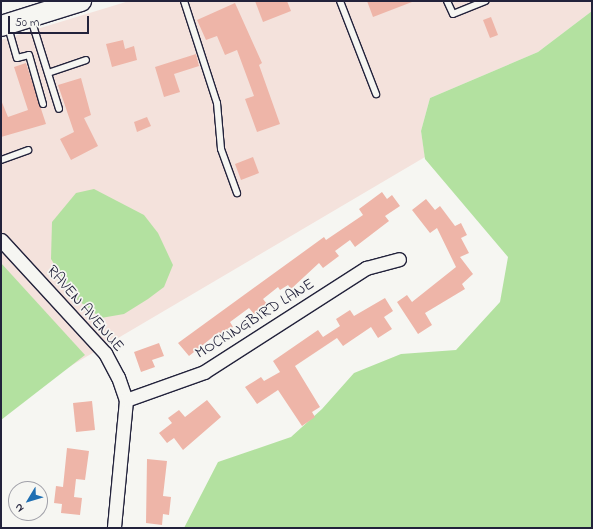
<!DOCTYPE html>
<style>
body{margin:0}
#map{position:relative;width:593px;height:529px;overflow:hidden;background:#f6f6f2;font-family:"Indie Flower",sans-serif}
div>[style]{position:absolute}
.built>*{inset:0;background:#f4e2dc}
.green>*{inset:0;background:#b3e1a0}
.building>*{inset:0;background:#eeb5a8}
.roads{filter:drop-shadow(1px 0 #22223b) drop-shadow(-1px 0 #22223b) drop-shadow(0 1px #22223b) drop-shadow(0 -1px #22223b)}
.lane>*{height:6px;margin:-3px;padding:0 3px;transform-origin:3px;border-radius:3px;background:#f6f6f2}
.street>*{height:13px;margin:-6.5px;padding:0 6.5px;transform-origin:6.5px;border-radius:6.5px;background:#f6f6f2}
.primary>*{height:20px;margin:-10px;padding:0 10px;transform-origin:10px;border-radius:10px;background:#f6f6f2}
span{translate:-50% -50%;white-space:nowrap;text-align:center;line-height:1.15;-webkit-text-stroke:3.5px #f6f6f2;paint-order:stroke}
.street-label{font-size:16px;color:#22223b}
.frame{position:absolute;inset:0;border:2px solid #22223b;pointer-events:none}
.north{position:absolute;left:8px;top:481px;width:40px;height:40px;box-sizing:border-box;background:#f6f6f2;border:1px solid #a1a1a9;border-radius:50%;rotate:232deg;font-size:11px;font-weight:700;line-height:16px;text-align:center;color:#22223b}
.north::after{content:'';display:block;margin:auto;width:14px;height:18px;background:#1f6fb2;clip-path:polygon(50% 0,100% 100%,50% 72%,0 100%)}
.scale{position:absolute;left:8px;top:16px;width:81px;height:18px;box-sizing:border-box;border:2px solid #22223b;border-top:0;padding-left:5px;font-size:12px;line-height:14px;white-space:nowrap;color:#22223b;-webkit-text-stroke:3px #f6f6f2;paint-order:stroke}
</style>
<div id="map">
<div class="built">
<i style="clip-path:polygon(129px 1px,592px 1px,592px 11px,538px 52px,430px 98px,421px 131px,425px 157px,1px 407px,1px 40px)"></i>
</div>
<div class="green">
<i style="clip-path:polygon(592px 11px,592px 528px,184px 528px,218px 462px,291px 437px,322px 409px,354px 373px,401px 354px,456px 350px,500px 302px,508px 257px,425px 159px,421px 131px,430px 98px,538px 52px)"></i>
<i style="clip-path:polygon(94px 189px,144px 215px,158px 233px,173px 265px,164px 287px,148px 299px,124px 314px,101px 318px,75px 298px,51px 259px,52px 222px,76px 193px)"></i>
<i style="clip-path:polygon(1px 263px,85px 355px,1px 420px)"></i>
</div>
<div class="building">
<i style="clip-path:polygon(255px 1px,287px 1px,291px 11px,263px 22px)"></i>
<i style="clip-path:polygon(367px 1px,412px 1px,412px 2px,373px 17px)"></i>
<i style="clip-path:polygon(235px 3px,262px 63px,259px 65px,280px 124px,257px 132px,245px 99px,254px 96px,237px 50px,225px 55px,217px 36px,206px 40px,197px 20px)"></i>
<i style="clip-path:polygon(491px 17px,498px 35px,490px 38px,483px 20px)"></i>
<i style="clip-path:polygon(123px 40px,125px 49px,134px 46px,137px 60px,112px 67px,106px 44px)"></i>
<i style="clip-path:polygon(196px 54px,199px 66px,174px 74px,180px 92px,164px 97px,155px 67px)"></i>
<i style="clip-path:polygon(26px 63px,46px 124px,1px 137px,1px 100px,8px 117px,28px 110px,14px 67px)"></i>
<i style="clip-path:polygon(81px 78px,91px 115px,84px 118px,98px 146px,71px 160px,60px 139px,74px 132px,58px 85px)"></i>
<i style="clip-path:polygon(147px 117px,151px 126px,137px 132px,134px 122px)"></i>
<i style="clip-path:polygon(253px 157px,259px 173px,241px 180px,235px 164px)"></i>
<i style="clip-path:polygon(382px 192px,387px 199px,392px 195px,400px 206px,385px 216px,389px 221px,355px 247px,350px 240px,335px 251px,339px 256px,323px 268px,319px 263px,291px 289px,288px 285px,280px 290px,278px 287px,263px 299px,267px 304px,254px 314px,249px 308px,230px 322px,233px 327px,221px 335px,219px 332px,189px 356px,178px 343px,324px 237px,326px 240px,363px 215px,359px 209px)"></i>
<i style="clip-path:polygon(426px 199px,435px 210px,440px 206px,455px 226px,461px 223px,467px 235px,461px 238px,469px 253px,460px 257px,473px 274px,462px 284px,465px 289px,425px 313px,432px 325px,418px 334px,397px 302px,407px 295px,412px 302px,456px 267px,437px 228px,430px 233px,412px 210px)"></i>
<i style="clip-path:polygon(385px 298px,393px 311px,384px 317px,392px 329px,378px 338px,371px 327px,343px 346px,337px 338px,295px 366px,320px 407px,312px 412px,315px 417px,302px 426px,278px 390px,257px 404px,245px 387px,261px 377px,264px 381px,280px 372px,273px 361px,318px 330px,323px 337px,340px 326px,336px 319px,350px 310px,354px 316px)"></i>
<i style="clip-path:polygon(159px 343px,164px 356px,152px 360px,155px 367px,141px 372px,134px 352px)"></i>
<i style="clip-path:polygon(207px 400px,221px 417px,183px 450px,174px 438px,167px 443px,159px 433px,172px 423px,168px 418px,179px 410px,185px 417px)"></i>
<i style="clip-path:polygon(92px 401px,95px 430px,76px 432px,73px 403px)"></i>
<i style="clip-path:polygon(67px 448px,89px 451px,85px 480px,76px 479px,74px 497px,82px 498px,80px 515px,61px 513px,62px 504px,54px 503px,56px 486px,63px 487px)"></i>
<i style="clip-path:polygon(147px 459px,167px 461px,163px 496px,171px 497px,169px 515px,163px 514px,162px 525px,146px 523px)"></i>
</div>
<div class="roads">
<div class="lane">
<i style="left:184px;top:1px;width:107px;rotate:72.1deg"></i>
<i style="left:217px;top:103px;width:46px;rotate:85deg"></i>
<i style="left:221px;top:149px;width:47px;rotate:70deg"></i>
<i style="left:340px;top:1px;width:100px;rotate:68.8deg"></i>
<i style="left:447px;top:1px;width:14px;rotate:65deg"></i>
<i style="left:453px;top:14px;width:35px;rotate:-22deg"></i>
<i style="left:31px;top:19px;width:94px;rotate:72.7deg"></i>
<i style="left:8px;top:27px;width:32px;rotate:74deg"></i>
<i style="left:17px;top:58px;width:12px;rotate:-14deg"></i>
<i style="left:29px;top:55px;width:51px;rotate:74.1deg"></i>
<i style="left:48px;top:73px;width:40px;rotate:-18.9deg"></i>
<i style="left:1px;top:160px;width:29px;rotate:-20deg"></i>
</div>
<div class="street">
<i style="left:1px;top:240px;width:154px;rotate:47.4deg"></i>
<i style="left:105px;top:353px;width:27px;rotate:62deg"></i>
<i style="left:118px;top:377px;width:24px;rotate:71deg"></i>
<i style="left:126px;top:400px;width:129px;rotate:95.4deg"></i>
<i style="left:126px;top:400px;width:83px;rotate:-19.7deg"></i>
<i style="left:204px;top:372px;width:193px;rotate:-32.7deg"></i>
<i style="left:366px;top:268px;width:34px;rotate:-15deg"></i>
</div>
<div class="primary">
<i style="left:1px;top:26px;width:84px;rotate:-17.4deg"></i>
</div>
</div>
<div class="street-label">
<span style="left:85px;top:309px;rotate:49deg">RAVEN AVENUE</span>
<span style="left:255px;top:319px;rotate:-32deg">MOCKINGBIRD LANE</span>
</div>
<div class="frame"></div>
<div class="north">N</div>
<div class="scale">50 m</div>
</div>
